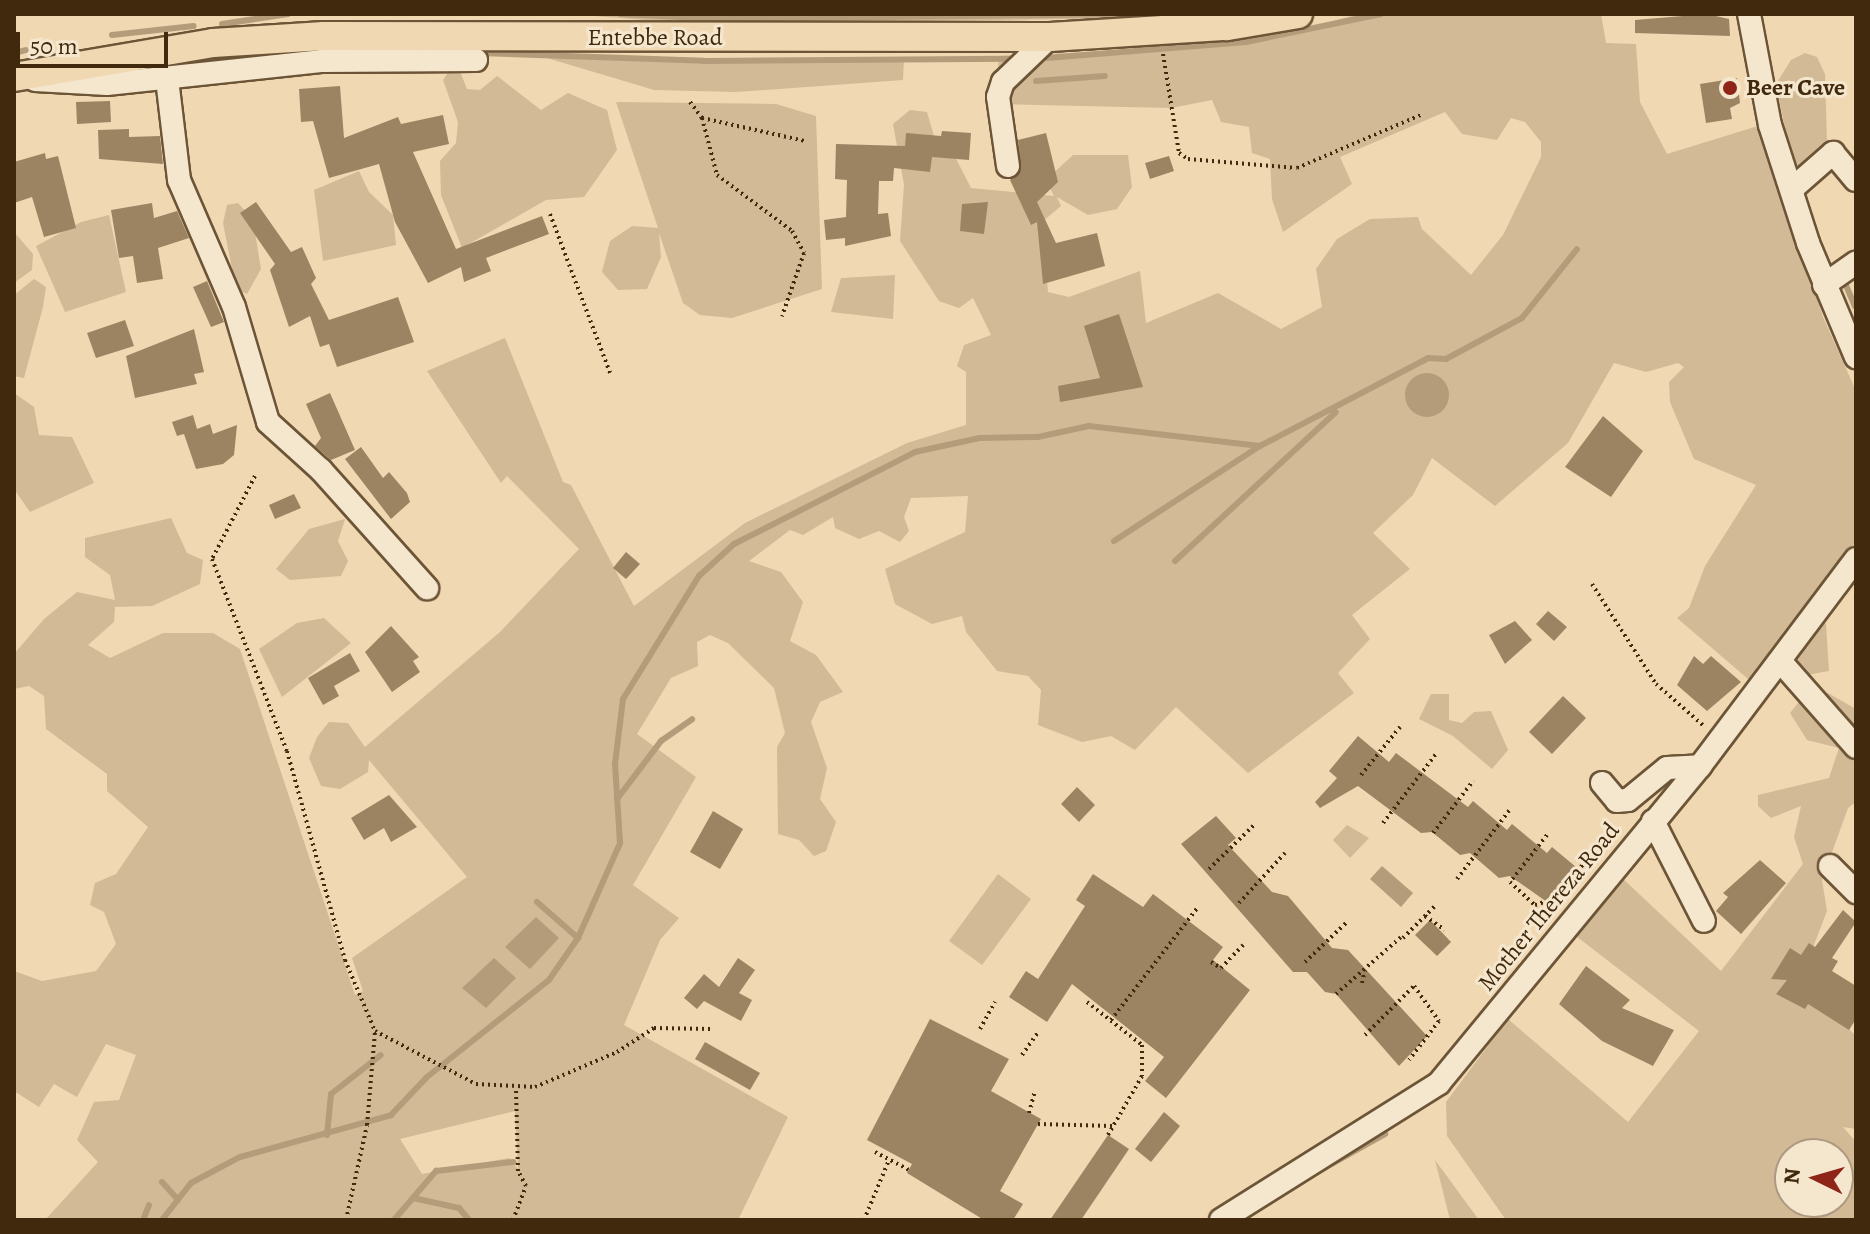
<!DOCTYPE html>
<style>
body{margin:0}
#map{position:relative;width:1870px;height:1234px;overflow:hidden;background:#f0d8b3;font-family:Alegreya,serif}
div>[style]{position:absolute}
.green>*{inset:0;background:#d2ba97}
.water>*{inset:0;background:#b49c7b}
.round{border-radius:50%}
.stream>*{height:6px;margin:-3px;padding:0 3px;transform-origin:3px;border-radius:3px;background:#b49c7b}
.building>*{inset:0;background:#9c8463}
.path>*{height:4px;margin-top:-2px;transform-origin:0;background:repeating-linear-gradient(90deg,#40290d 0 2px,transparent 0 6px)}
.roads{filter:drop-shadow(2px 0 #6c5536) drop-shadow(-2px 0 #6c5536) drop-shadow(0 2px #6c5536) drop-shadow(0 -2px #6c5536)}
.minor>*{height:22px;margin:-11px;padding:0 11px;transform-origin:11px;border-radius:11px;background:#f5e6ce}
.major>*{height:28px;margin:-14px;padding:0 14px;transform-origin:14px;border-radius:14px;background:#f0d8b3}
.dots>*{width:22px;height:22px;translate:-50% -50%;box-sizing:border-box;border:4px solid #f5e6ce;border-radius:50%}
span{translate:-50% -50%;white-space:nowrap;text-align:center;line-height:1.15;-webkit-text-stroke:6px #f5e6ce;paint-order:stroke}
.street-label{font-size:24px;color:#40290d}
.poi-label{font-size:24px;color:#40290d;font-weight:700}
.left{translate:0 -50%;text-align:left}
.frame{position:absolute;inset:0;border:16px solid #40290d;pointer-events:none}
.north{position:absolute;left:1774px;top:1138px;width:80px;height:80px;box-sizing:border-box;background:#f5e6ce;border:2px solid #ad9a81;border-radius:50%;rotate:275deg;font-size:22px;font-weight:700;line-height:32px;text-align:center;color:#40290d}
.north::after{content:'';display:block;margin:auto;width:28px;height:36px;background:#8f2418;clip-path:polygon(50% 0,100% 100%,50% 72%,0 100%)}
.scale{position:absolute;left:16px;top:32px;width:152px;height:36px;box-sizing:border-box;border:4px solid #40290d;border-top:0;padding-left:10px;font-size:24px;line-height:28px;white-space:nowrap;color:#40290d;-webkit-text-stroke:6px #f5e6ce;paint-order:stroke}
</style>
<div id="map">
<div class="green">
<i style="clip-path:polygon(391px 14px,1143px 14px,1144px 18px,696px 24px,568px 14px)"></i>
<i style="clip-path:polygon(evenodd,1359px 14px,1601px 14px,1606px 43px,1636px 44px,1640px 102px,1667px 154px,1761px 125px,1823px 317px,1856px 391px,1856px 541px,1811px 608px,1826px 624px,1829px 671px,1784px 679px,1766px 657px,1755px 685px,1677px 618px,1689px 608px,1705px 566px,1756px 485px,1694px 459px,1670px 402px,1669px 382px,1684px 367px,1678px 363px,1646px 372px,1614px 363px,1568px 443px,1495px 506px,1432px 458px,1413px 495px,1373px 533px,1410px 569px,1352px 615px,1370px 639px,1338px 673px,1354px 693px,1248px 773px,1176px 707px,1135px 750px,1111px 736px,1082px 742px,1038px 725px,1041px 690px,1028px 676px,997px 671px,966px 632px,962px 616px,932px 624px,895px 604px,885px 569px,965px 532px,968px 496px,911px 498px,904px 517px,909px 531px,900px 542px,879px 531px,859px 539px,835px 528px,833px 517px,803px 535px,790px 530px,749px 561px,781px 572px,803px 602px,790px 641px,816px 655px,843px 692px,820px 702px,811px 722px,827px 768px,820px 799px,836px 822px,826px 851px,814px 856px,799px 840px,778px 834px,777px 747px,785px 733px,774px 688px,728px 643px,710px 635px,697px 642px,698px 666px,671px 678px,637px 734px,696px 777px,633px 885px,679px 918px,660px 940px,624px 1025px,788px 1117px,738px 1220px,45px 1220px,98px 1162px,77px 1140px,94px 1102px,119px 1100px,136px 1055px,106px 1044px,77px 1097px,54px 1084px,39px 1107px,14px 1091px,14px 971px,42px 981px,96px 971px,116px 944px,104px 912px,90px 905px,95px 883px,116px 874px,148px 827px,107px 791px,107px 774px,46px 729px,44px 696px,29px 686px,14px 689px,14px 654px,44px 619px,77px 592px,115px 600px,110px 575px,85px 557px,85px 538px,171px 518px,187px 553px,203px 560px,200px 584px,152px 606px,115px 607px,114px 622px,88px 645px,110px 658px,163px 633px,213px 633px,240px 649px,355px 995px,363px 991px,352px 958px,467px 877px,369px 760px,368px 772px,340px 789px,321px 786px,309px 758px,317px 737px,329px 722px,348px 723px,365px 747px,500px 632px,579px 549px,507px 476px,501px 483px,427px 371px,505px 338px,563px 482px,571px 485px,634px 606px,745px 523px,907px 443px,966px 425px,966px 372px,957px 366px,964px 345px,991px 335px,973px 298px,959px 308px,939px 301px,900px 241px,904px 185px,893px 124px,910px 110px,927px 112px,934px 136px,948px 143px,971px 188px,1054px 196px,1046px 180px,1073px 155px,1128px 155px,1132px 187px,1117px 209px,1088px 215px,1057px 197px,1061px 206px,1042px 222px,1048px 292px,1069px 297px,1140px 271px,1146px 323px,1218px 293px,1281px 329px,1322px 307px,1316px 269px,1337px 239px,1370px 219px,1418px 217px,1422px 229px,1471px 275px,1503px 235px,1541px 157px,1541px 142px,1525px 122px,1511px 118px,1497px 140px,1462px 134px,1445px 112px,1340px 157px,1352px 184px,1283px 232px,1272px 199px,1270px 159px,1252px 153px,1249px 127px,1221px 122px,1212px 100px,1171px 108px,995px 104px,999px 56px,1244px 45px,1359px 14px,515px 1111px,518px 1169px,509px 1158px,422px 1174px,400px 1139px,515px 1111px)"></i>
<i style="clip-path:polygon(1805px 53px,1817px 57px,1825px 74px,1827px 141px,1815px 164px,1800px 169px,1791px 158px,1776px 84px,1791px 60px)"></i>
<i style="clip-path:polygon(547px 58px,904px 59px,903px 80px,736px 92px,654px 90px)"></i>
<i style="clip-path:polygon(451px 68px,459px 69px,467px 89px,480px 90px,497px 76px,541px 110px,568px 93px,607px 110px,617px 150px,584px 197px,546px 200px,462px 248px,441px 195px,440px 161px,456px 143px,458px 122px,443px 80px)"></i>
<i style="clip-path:polygon(616px 102px,776px 104px,816px 116px,822px 289px,732px 318px,700px 315px,683px 303px,659px 233px,661px 257px,647px 289px,618px 290px,602px 272px,610px 241px,632px 226px,658px 228px)"></i>
<i style="clip-path:polygon(359px 171px,369px 192px,393px 215px,396px 245px,323px 261px,314px 190px)"></i>
<i style="clip-path:polygon(238px 203px,253px 220px,261px 269px,247px 294px,236px 289px,223px 223px,227px 205px)"></i>
<i style="clip-path:polygon(109px 215px,126px 292px,65px 312px,36px 246px,81px 222px)"></i>
<i style="clip-path:polygon(14px 232px,33px 254px,32px 270px,14px 283px)"></i>
<i style="clip-path:polygon(895px 275px,893px 319px,831px 312px,841px 278px)"></i>
<i style="clip-path:polygon(34px 279px,46px 287px,43px 307px,24px 378px,14px 376px,14px 295px)"></i>
<i style="clip-path:polygon(14px 393px,34px 407px,39px 435px,72px 437px,94px 483px,30px 512px,14px 489px)"></i>
<i style="clip-path:polygon(345px 519px,338px 541px,348px 561px,341px 576px,290px 580px,276px 569px,309px 529px)"></i>
<i style="clip-path:polygon(324px 618px,351px 643px,282px 697px,259px 649px,297px 623px)"></i>
<i style="clip-path:polygon(evenodd,1828px 693px,1856px 709px,1856px 802px,1848px 808px,1822px 880px,1827px 911px,1812px 950px,1811px 992px,1856px 1036px,1856px 1129px,1843px 1127px,1856px 1142px,1856px 1220px,1506px 1220px,1447px 1136px,1446px 1102px,1508px 1019px,1628px 1122px,1699px 1031px,1576px 936px,1620px 876px,1721px 971px,1803px 864px,1794px 837px,1801px 806px,1771px 818px,1758px 806px,1758px 795px,1829px 778px,1839px 748px,1807px 740px,1790px 713px,1803px 697px,1828px 693px,1790px 1154px,1838px 1154px,1838px 1202px,1790px 1202px,1790px 1154px)"></i>
<i style="clip-path:polygon(1431px 694px,1449px 694px,1449px 720px,1462px 723px,1474px 712px,1491px 711px,1508px 750px,1492px 769px,1453px 736px,1419px 719px)"></i>
<i style="clip-path:polygon(1347px 825px,1369px 838px,1350px 858px,1333px 840px)"></i>
<i style="clip-path:polygon(998px 874px,1031px 899px,982px 965px,949px 941px)"></i>
<i style="clip-path:polygon(1435px 1160px,1479px 1220px,1450px 1220px)"></i>
</div>
<div class="water">
<i class="round" style="left:1405px;top:373px;width:44px;height:44px"></i>
<i style="clip-path:polygon(1382px 866px,1413px 893px,1401px 907px,1370px 879px)"></i>
<i style="clip-path:polygon(536px 917px,559px 938px,530px 969px,505px 947px)"></i>
<i style="clip-path:polygon(494px 958px,516px 978px,486px 1008px,462px 988px)"></i>
</div>
<div class="stream">
<i style="left:621px;top:14px;width:100px;rotate:2.9deg"></i>
<i style="left:721px;top:19px;width:413px;rotate:-0.7deg"></i>
<i style="left:222px;top:24px;width:67px;rotate:-8.6deg"></i>
<i style="left:112px;top:35px;width:82px;rotate:-6.3deg"></i>
<i style="left:14px;top:53px;width:12px;rotate:-14deg"></i>
<i style="left:479px;top:53px;width:225px;rotate:2deg"></i>
<i style="left:704px;top:61px;width:307px;rotate:-0.4deg"></i>
<i style="left:1047px;top:58px;width:200px;rotate:-4.6deg"></i>
<i style="left:1246px;top:42px;width:138px;rotate:-11.7deg"></i>
<i style="left:1036px;top:81px;width:69px;rotate:-4.1deg"></i>
<i style="left:1845px;top:283px;width:25px;rotate:67deg"></i>
<i style="left:1114px;top:541px;width:174px;rotate:-33.1deg"></i>
<i style="left:1260px;top:446px;width:190px;rotate:-27.6deg"></i>
<i style="left:1428px;top:358px;width:18px;rotate:3deg"></i>
<i style="left:1446px;top:359px;width:86px;rotate:-28.3deg"></i>
<i style="left:1522px;top:318px;width:88px;rotate:-51.4deg"></i>
<i style="left:1175px;top:561px;width:219px;rotate:-42.8deg"></i>
<i style="left:617px;top:799px;width:73px;rotate:-52.8deg"></i>
<i style="left:661px;top:741px;width:38px;rotate:-35deg"></i>
<i style="left:537px;top:902px;width:55px;rotate:41.3deg"></i>
<i style="left:327px;top:1135px;width:41px;rotate:-84.4deg"></i>
<i style="left:331px;top:1094px;width:63px;rotate:-38deg"></i>
<i style="left:1312px;top:1175px;width:84px;rotate:-29.3deg"></i>
<i style="left:162px;top:1182px;width:24px;rotate:48deg"></i>
<i style="left:413px;top:1198px;width:47px;rotate:12.3deg"></i>
<i style="left:459px;top:1208px;width:16px;rotate:50deg"></i>
<i style="left:143px;top:1220px;width:16px;rotate:-68deg"></i>
<i style="left:162px;top:1220px;width:47px;rotate:-51.9deg"></i>
<i style="left:191px;top:1183px;width:55px;rotate:-28deg"></i>
<i style="left:240px;top:1157px;width:157px;rotate:-15.5deg"></i>
<i style="left:391px;top:1115px;width:52px;rotate:-46.5deg"></i>
<i style="left:427px;top:1077px;width:156px;rotate:-38.5deg"></i>
<i style="left:549px;top:980px;width:51px;rotate:-55.4deg"></i>
<i style="left:578px;top:938px;width:104px;rotate:-66.1deg"></i>
<i style="left:620px;top:843px;width:79px;rotate:-93.6deg"></i>
<i style="left:615px;top:764px;width:65px;rotate:-83deg"></i>
<i style="left:623px;top:699px;width:145px;rotate:-58.3deg"></i>
<i style="left:699px;top:576px;width:47px;rotate:-42.4deg"></i>
<i style="left:734px;top:544px;width:203px;rotate:-26.9deg"></i>
<i style="left:915px;top:452px;width:66px;rotate:-12.2deg"></i>
<i style="left:980px;top:438px;width:58px;rotate:-1deg"></i>
<i style="left:1038px;top:437px;width:52px;rotate:-12.2deg"></i>
<i style="left:1089px;top:426px;width:172px;rotate:6.7deg"></i>
<i style="left:394px;top:1220px;width:65px;rotate:-49.4deg"></i>
<i style="left:436px;top:1171px;width:78px;rotate:-6.7deg"></i>
</div>
<div class="building">
<i style="clip-path:polygon(1707px 14px,1729px 19px,1730px 36px,1635px 33px,1635px 20px)"></i>
<i style="clip-path:polygon(1737px 78px,1740px 103px,1730px 108px,1732px 119px,1706px 123px,1700px 84px)"></i>
<i style="clip-path:polygon(340px 86px,344px 138px,398px 117px,401px 124px,443px 115px,449px 144px,413px 152px,456px 249px,542px 216px,549px 234px,486px 258px,491px 271px,464px 282px,461px 267px,428px 283px,395px 222px,379px 164px,329px 178px,313px 121px,301px 122px,299px 89px)"></i>
<i style="clip-path:polygon(110px 101px,111px 122px,77px 124px,76px 102px)"></i>
<i style="clip-path:polygon(129px 129px,129px 137px,160px 136px,163px 164px,99px 159px,98px 130px)"></i>
<i style="clip-path:polygon(942px 131px,971px 133px,969px 160px,932px 157px,930px 172px,894px 168px,893px 181px,879px 181px,878px 214px,888px 213px,891px 236px,845px 246px,845px 238px,826px 240px,824px 220px,846px 217px,847px 180px,835px 179px,836px 144px,905px 146px,906px 133px,941px 136px)"></i>
<i style="clip-path:polygon(1046px 133px,1058px 182px,1037px 202px,1056px 243px,1097px 233px,1105px 266px,1043px 284px,1037px 222px,1031px 225px,1010px 180px,1021px 170px,1018px 140px)"></i>
<i style="clip-path:polygon(45px 153px,46px 159px,58px 156px,76px 228px,44px 237px,32px 197px,14px 203px,14px 162px)"></i>
<i style="clip-path:polygon(1169px 156px,1174px 171px,1150px 179px,1145px 163px)"></i>
<i style="clip-path:polygon(256px 202px,291px 252px,302px 247px,316px 278px,311px 284px,329px 320px,398px 297px,414px 342px,337px 367px,329px 344px,320px 347px,310px 316px,289px 327px,270px 270px,275px 264px,240px 213px)"></i>
<i style="clip-path:polygon(988px 202px,984px 234px,960px 231px,962px 204px)"></i>
<i style="clip-path:polygon(152px 203px,154px 218px,177px 211px,189px 238px,158px 248px,163px 279px,137px 283px,133px 256px,119px 258px,111px 210px)"></i>
<i style="clip-path:polygon(207px 281px,224px 322px,211px 327px,193px 287px)"></i>
<i style="clip-path:polygon(1119px 314px,1143px 387px,1060px 402px,1058px 386px,1100px 378px,1084px 326px)"></i>
<i style="clip-path:polygon(125px 320px,134px 346px,96px 358px,87px 333px)"></i>
<i style="clip-path:polygon(194px 329px,204px 372px,194px 374px,197px 384px,135px 398px,126px 356px)"></i>
<i style="clip-path:polygon(330px 393px,355px 450px,331px 460px,315px 446px,321px 438px,306px 404px)"></i>
<i style="clip-path:polygon(193px 415px,197px 429px,210px 424px,213px 434px,237px 425px,234px 455px,223px 464px,196px 469px,184px 434px,177px 436px,172px 422px)"></i>
<i style="clip-path:polygon(1603px 416px,1643px 451px,1611px 497px,1565px 467px)"></i>
<i style="clip-path:polygon(361px 447px,383px 478px,389px 472px,407px 493px,410px 502px,391px 519px,345px 459px)"></i>
<i style="clip-path:polygon(294px 494px,301px 508px,275px 519px,269px 505px)"></i>
<i style="clip-path:polygon(626px 552px,640px 564px,626px 579px,613px 568px)"></i>
<i style="clip-path:polygon(1548px 611px,1567px 627px,1554px 641px,1536px 624px)"></i>
<i style="clip-path:polygon(1515px 621px,1532px 640px,1505px 664px,1489px 635px)"></i>
<i style="clip-path:polygon(391px 626px,419px 657px,413px 661px,420px 672px,392px 692px,365px 652px)"></i>
<i style="clip-path:polygon(350px 653px,360px 671px,334px 686px,339px 696px,323px 705px,308px 678px)"></i>
<i style="clip-path:polygon(1694px 656px,1703px 664px,1711px 656px,1741px 682px,1707px 711px,1677px 685px)"></i>
<i style="clip-path:polygon(1563px 696px,1586px 718px,1552px 754px,1529px 732px)"></i>
<i style="clip-path:polygon(1358px 736px,1389px 762px,1396px 753px,1468px 807px,1473px 801px,1507px 830px,1512px 824px,1547px 853px,1552px 847px,1576px 867px,1547px 902px,1510px 876px,1499px 878px,1470px 853px,1460px 855px,1432px 832px,1421px 833px,1358px 786px,1320px 808px,1315px 802px,1337px 778px,1329px 771px)"></i>
<i style="clip-path:polygon(1077px 787px,1095px 805px,1079px 822px,1061px 804px)"></i>
<i style="clip-path:polygon(389px 795px,417px 827px,391px 842px,384px 828px,364px 840px,351px 818px)"></i>
<i style="clip-path:polygon(713px 811px,743px 829px,720px 869px,690px 852px)"></i>
<i style="clip-path:polygon(1216px 816px,1236px 838px,1228px 845px,1272px 892px,1288px 896px,1332px 948px,1348px 950px,1427px 1036px,1399px 1066px,1336px 994px,1325px 992px,1307px 972px,1293px 972px,1181px 844px)"></i>
<i style="clip-path:polygon(1760px 860px,1786px 883px,1741px 934px,1716px 911px,1728px 897px,1723px 893px)"></i>
<i style="clip-path:polygon(1093px 874px,1143px 907px,1153px 894px,1223px 947px,1213px 960px,1250px 990px,1166px 1098px,1145px 1081px,1164px 1057px,1072px 984px,1047px 1022px,1009px 997px,1026px 971px,1038px 979px,1085px 906px,1076px 900px)"></i>
<i style="clip-path:polygon(1843px 910px,1856px 922px,1832px 958px,1838px 961px,1832px 971px,1856px 986px,1856px 1019px,1849px 1030px,1808px 1004px,1805px 1009px,1776px 994px,1787px 980px,1771px 979px,1790px 948px,1801px 955px,1809px 943px,1815px 947px)"></i>
<i style="clip-path:polygon(1430px 920px,1451px 942px,1437px 956px,1415px 935px)"></i>
<i style="clip-path:polygon(738px 958px,755px 970px,739px 993px,752px 1000px,741px 1021px,704px 1001px,697px 1009px,684px 998px,704px 974px,719px 987px)"></i>
<i style="clip-path:polygon(1586px 966px,1630px 1000px,1622px 1008px,1674px 1030px,1653px 1066px,1602px 1041px,1559px 1004px)"></i>
<i style="clip-path:polygon(930px 1019px,1009px 1059px,991px 1091px,1041px 1119px,1000px 1191px,1023px 1204px,1013px 1220px,984px 1220px,907px 1173px,912px 1164px,867px 1140px)"></i>
<i style="clip-path:polygon(705px 1042px,760px 1073px,750px 1090px,695px 1059px)"></i>
<i style="clip-path:polygon(1164px 1112px,1180px 1126px,1151px 1162px,1135px 1149px)"></i>
<i style="clip-path:polygon(1108px 1135px,1129px 1149px,1081px 1220px,1050px 1220px)"></i>
</div>
<div class="path">
<i style="left:1163px;top:54px;width:100px;rotate:80.8deg"></i>
<i style="left:1179px;top:153px;width:11px;rotate:34deg"></i>
<i style="left:1188px;top:159px;width:109px;rotate:4.7deg"></i>
<i style="left:1297px;top:168px;width:137px;rotate:-23.2deg"></i>
<i style="left:690px;top:102px;width:20px;rotate:53deg"></i>
<i style="left:702px;top:118px;width:59px;rotate:75.3deg"></i>
<i style="left:717px;top:175px;width:94px;rotate:36.7deg"></i>
<i style="left:792px;top:231px;width:25px;rotate:61deg"></i>
<i style="left:804px;top:253px;width:67px;rotate:109.2deg"></i>
<i style="left:702px;top:118px;width:106px;rotate:12.6deg"></i>
<i style="left:550px;top:214px;width:170px;rotate:69.3deg"></i>
<i style="left:255px;top:476px;width:93px;rotate:117.4deg"></i>
<i style="left:212px;top:559px;width:206px;rotate:68.7deg"></i>
<i style="left:287px;top:751px;width:217px;rotate:74.5deg"></i>
<i style="left:345px;top:960px;width:77px;rotate:67.1deg"></i>
<i style="left:375px;top:1031px;width:114px;rotate:27.7deg"></i>
<i style="left:476px;top:1084px;width:59px;rotate:2.9deg"></i>
<i style="left:535px;top:1087px;width:89px;rotate:-23.1deg"></i>
<i style="left:617px;top:1052px;width:44px;rotate:-33deg"></i>
<i style="left:654px;top:1028px;width:58px;rotate:1deg"></i>
<i style="left:1592px;top:584px;width:119px;rotate:57.4deg"></i>
<i style="left:1656px;top:684px;width:64px;rotate:41.2deg"></i>
<i style="left:1361px;top:775px;width:62px;rotate:-50.9deg"></i>
<i style="left:1383px;top:823px;width:87px;rotate:-52.5deg"></i>
<i style="left:1433px;top:833px;width:66px;rotate:-52.4deg"></i>
<i style="left:1547px;top:835px;width:60px;rotate:128.2deg"></i>
<i style="left:1510px;top:882px;width:34px;rotate:43deg"></i>
<i style="left:1535px;top:905px;width:20px;rotate:-18deg"></i>
<i style="left:1554px;top:899px;width:48px;rotate:-50deg"></i>
<i style="left:1209px;top:869px;width:66px;rotate:-44.4deg"></i>
<i style="left:1457px;top:879px;width:89px;rotate:-52.7deg"></i>
<i style="left:1239px;top:903px;width:68px;rotate:-47.4deg"></i>
<i style="left:1425px;top:916px;width:24px;rotate:35deg"></i>
<i style="left:1403px;top:938px;width:47px;rotate:-45deg"></i>
<i style="left:1211px;top:962px;width:12px;rotate:31deg"></i>
<i style="left:1221px;top:968px;width:32px;rotate:-46deg"></i>
<i style="left:1305px;top:962px;width:58px;rotate:-43.6deg"></i>
<i style="left:1362px;top:983px;width:13px;rotate:-77deg"></i>
<i style="left:1336px;top:994px;width:86px;rotate:-41.2deg"></i>
<i style="left:1087px;top:1002px;width:70px;rotate:38deg"></i>
<i style="left:1142px;top:1045px;width:31px;rotate:90deg"></i>
<i style="left:1142px;top:1076px;width:68px;rotate:120deg"></i>
<i style="left:1111px;top:1020px;width:143px;rotate:-52.4deg"></i>
<i style="left:980px;top:1029px;width:31px;rotate:-61deg"></i>
<i style="left:1365px;top:1035px;width:69px;rotate:-45deg"></i>
<i style="left:1414px;top:986px;width:43px;rotate:54.5deg"></i>
<i style="left:1439px;top:1021px;width:49px;rotate:127.6deg"></i>
<i style="left:1022px;top:1055px;width:28px;rotate:-55deg"></i>
<i style="left:1029px;top:1113px;width:23px;rotate:-75deg"></i>
<i style="left:1038px;top:1124px;width:74px;rotate:1.5deg"></i>
<i style="left:875px;top:1152px;width:38px;rotate:28deg"></i>
<i style="left:346px;top:1220px;width:97px;rotate:-77.5deg"></i>
<i style="left:367px;top:1125px;width:94px;rotate:-85.1deg"></i>
<i style="left:513px;top:1220px;width:36px;rotate:-69deg"></i>
<i style="left:526px;top:1186px;width:17px;rotate:-118deg"></i>
<i style="left:518px;top:1171px;width:84px;rotate:-91.4deg"></i>
<i style="left:864px;top:1220px;width:65px;rotate:-67.4deg"></i>
</div>
<div class="roads">
<div class="minor">
<i style="left:1749px;top:14px;width:113px;rotate:79.3deg"></i>
<i style="left:1770px;top:125px;width:124px;rotate:72.1deg"></i>
<i style="left:1808px;top:243px;width:124px;rotate:67.2deg"></i>
<i style="left:167px;top:79px;width:102px;rotate:83.2deg"></i>
<i style="left:179px;top:180px;width:138px;rotate:66.6deg"></i>
<i style="left:234px;top:307px;width:120px;rotate:73.5deg"></i>
<i style="left:268px;top:422px;width:72px;rotate:42.2deg"></i>
<i style="left:321px;top:470px;width:159px;rotate:48.1deg"></i>
<i style="left:35px;top:80px;width:72px;rotate:3.2deg"></i>
<i style="left:107px;top:84px;width:215px;rotate:-6.1deg"></i>
<i style="left:321px;top:61px;width:155px;rotate:-0.4deg"></i>
<i style="left:1008px;top:166px;width:70px;rotate:-98.2deg"></i>
<i style="left:998px;top:97px;width:16px;rotate:-72deg"></i>
<i style="left:1003px;top:82px;width:65px;rotate:-43.8deg"></i>
<i style="left:1792px;top:189px;width:55px;rotate:-41.3deg"></i>
<i style="left:1833px;top:153px;width:35px;rotate:50deg"></i>
<i style="left:1824px;top:285px;width:39px;rotate:-35deg"></i>
<i style="left:1781px;top:662px;width:113px;rotate:48.6deg"></i>
<i style="left:1602px;top:783px;width:23px;rotate:50deg"></i>
<i style="left:1617px;top:801px;width:11px;rotate:-5deg"></i>
<i style="left:1628px;top:800px;width:50px;rotate:-39.4deg"></i>
<i style="left:1667px;top:768px;width:33px;rotate:-3deg"></i>
<i style="left:1653px;top:821px;width:112px;rotate:63deg"></i>
<i style="left:1830px;top:866px;width:37px;rotate:45deg"></i>
<i style="left:1221px;top:1220px;width:257px;rotate:-32.1deg"></i>
<i style="left:1439px;top:1083px;width:411px;rotate:-50.5deg"></i>
<i style="left:1700px;top:766px;width:259px;rotate:-53deg"></i>
</div>
<div class="major">
<i style="left:14px;top:77px;width:202px;rotate:-9.7deg"></i>
<i style="left:213px;top:43px;width:111px;rotate:-3.6deg"></i>
<i style="left:324px;top:36px;width:726px;rotate:0.08deg"></i>
<i style="left:1050px;top:37px;width:177px;rotate:-3.6deg"></i>
<i style="left:1227px;top:26px;width:72px;rotate:-9.6deg"></i>
</div>
</div>
<div class="dots">
<i style="left:1730px;top:88px;background:#8f2418"></i>
</div>
<div class="street-label">
<span style="left:655px;top:38px">Entebbe Road</span>
<span style="left:1549px;top:907px;rotate:-51deg">Mother Thereza Road</span>
</div>
<div class="poi-label">
<span class="left" style="left:1746px;top:88px">Beer Cave</span>
</div>
<div class="frame"></div>
<div class="north">N</div>
<div class="scale">50 m</div>
</div>
